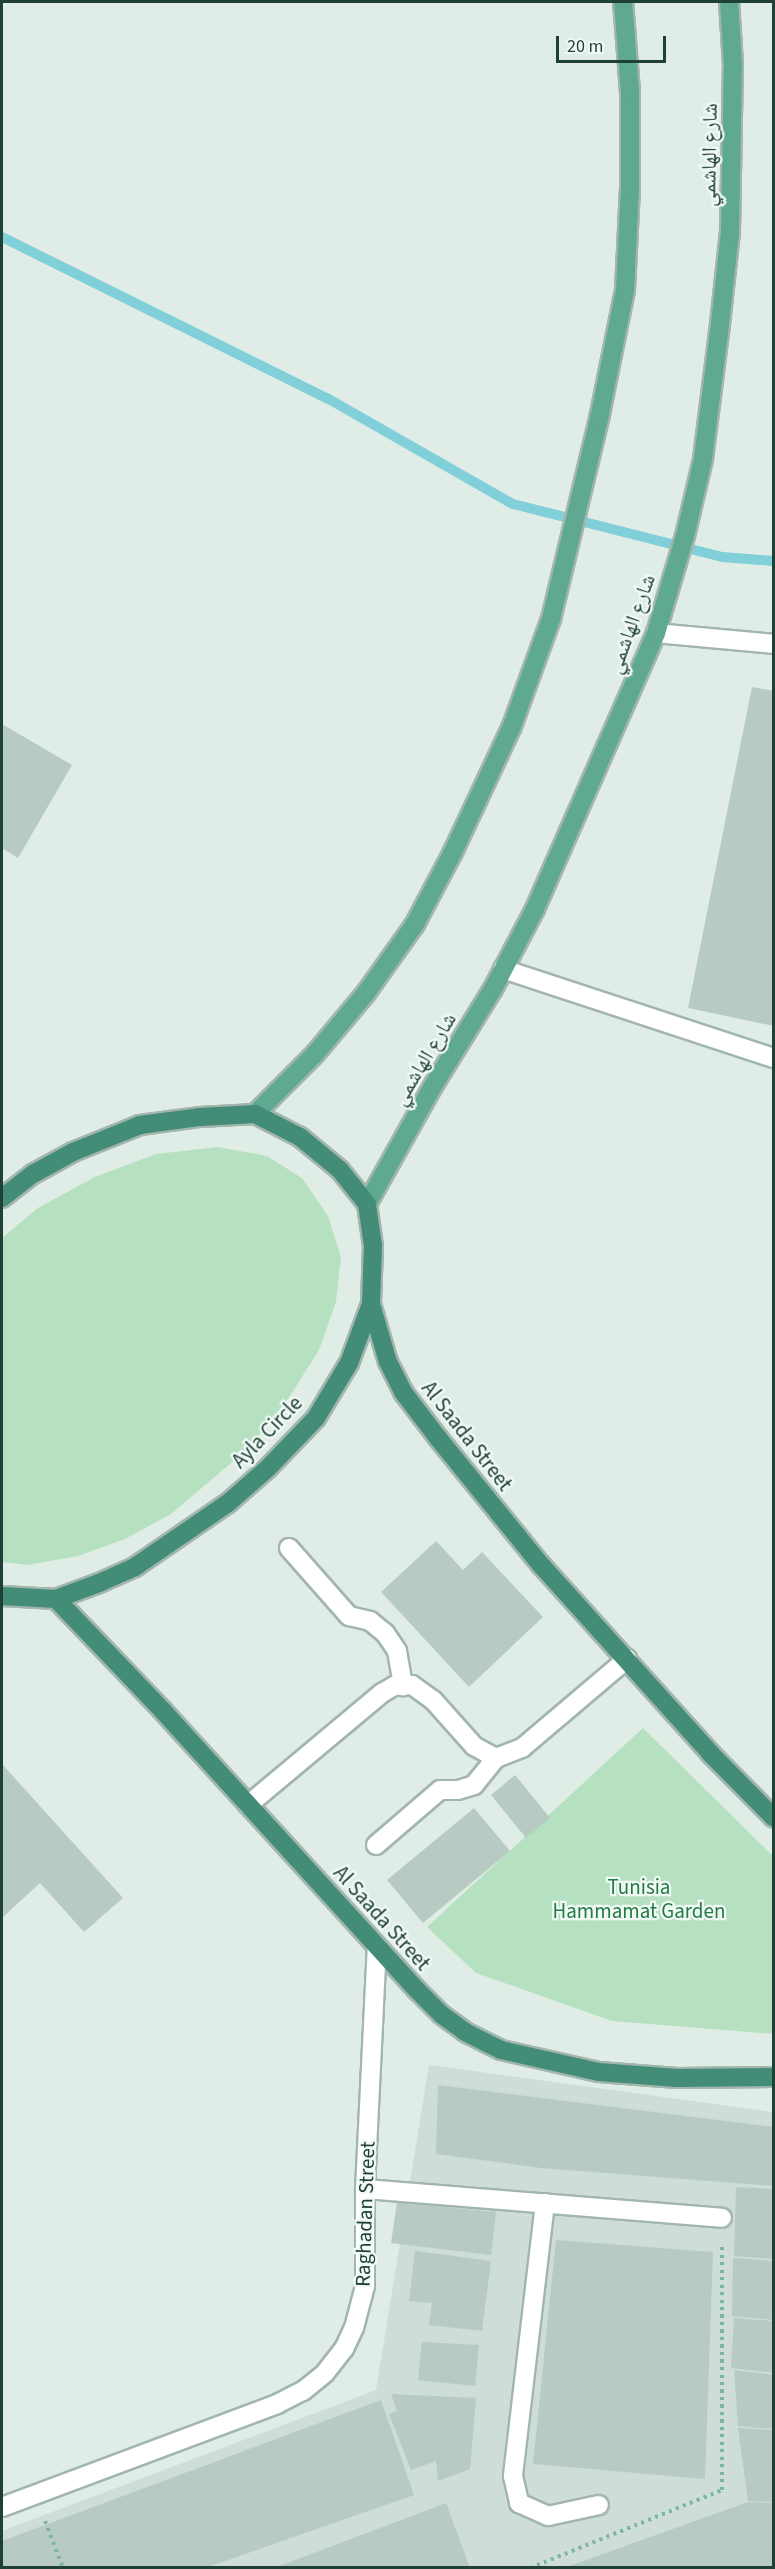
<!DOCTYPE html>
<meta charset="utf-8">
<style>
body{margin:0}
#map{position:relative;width:775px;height:2569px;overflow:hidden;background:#e0ede7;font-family:"Source Sans 3","Noto Naskh Arabic",sans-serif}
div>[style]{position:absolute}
.built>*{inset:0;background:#ceddd6}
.green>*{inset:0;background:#b6e1c0}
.stream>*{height:10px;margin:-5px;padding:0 5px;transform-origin:5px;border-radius:5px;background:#81cfd9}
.building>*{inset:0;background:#b8cbc2}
.path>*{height:4px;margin-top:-2px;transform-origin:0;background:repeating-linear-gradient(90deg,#7db5a1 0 3px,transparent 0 7.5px)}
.roads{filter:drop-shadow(2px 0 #a2b6ae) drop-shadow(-2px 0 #a2b6ae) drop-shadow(0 2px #a2b6ae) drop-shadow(0 -2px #a2b6ae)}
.service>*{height:18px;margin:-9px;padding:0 9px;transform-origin:9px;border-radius:9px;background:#fff}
.minor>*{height:18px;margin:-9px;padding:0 9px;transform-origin:9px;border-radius:9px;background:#fff}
.primary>*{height:18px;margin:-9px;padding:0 9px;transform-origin:9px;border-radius:9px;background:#5fa892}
.trunk>*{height:18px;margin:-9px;padding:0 9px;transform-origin:9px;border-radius:9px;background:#438c78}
span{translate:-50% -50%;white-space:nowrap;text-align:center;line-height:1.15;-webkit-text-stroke:4.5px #f1f9f5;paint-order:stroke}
.street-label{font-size:21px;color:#1e4035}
.park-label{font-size:21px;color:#247b42}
.frame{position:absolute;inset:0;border:3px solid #1e4035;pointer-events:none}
.scale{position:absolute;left:556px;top:36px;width:110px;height:27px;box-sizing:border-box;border:3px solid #1e4035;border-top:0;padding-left:8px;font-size:18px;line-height:21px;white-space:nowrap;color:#1e4035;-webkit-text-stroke:4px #f1f9f5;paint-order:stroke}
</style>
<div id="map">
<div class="built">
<i style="clip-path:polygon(429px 2065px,773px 2112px,773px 2567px,2px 2568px,2px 2531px,376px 2390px)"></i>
</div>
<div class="green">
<i style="clip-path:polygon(218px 1147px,267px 1156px,302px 1178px,328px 1216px,341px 1257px,336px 1302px,319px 1350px,290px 1396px,250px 1447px,171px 1514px,125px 1539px,78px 1556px,28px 1565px,2px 1562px,2px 1238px,38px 1208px,95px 1177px,156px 1154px)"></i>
<i style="clip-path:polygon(643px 1728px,773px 1856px,773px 2034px,612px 2021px,476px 1973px,427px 1927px)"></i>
</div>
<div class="stream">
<i style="left:2px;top:237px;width:363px;rotate:26.4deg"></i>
<i style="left:327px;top:398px;width:214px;rotate:29.7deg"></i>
<i style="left:513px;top:504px;width:216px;rotate:14.2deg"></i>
<i style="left:722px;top:557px;width:52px;rotate:4.4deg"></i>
</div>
<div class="building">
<i style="clip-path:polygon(752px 687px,774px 691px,774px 1026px,688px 1008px)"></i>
<i style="clip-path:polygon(2px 724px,72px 765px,18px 858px,2px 848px)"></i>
<i style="clip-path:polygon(436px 1541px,463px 1570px,482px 1552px,543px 1617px,469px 1687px,381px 1592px)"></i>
<i style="clip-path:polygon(2px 1764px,123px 1898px,84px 1932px,40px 1883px,2px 1918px)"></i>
<i style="clip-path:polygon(515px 1775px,550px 1818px,526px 1838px,491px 1795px)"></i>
<i style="clip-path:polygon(474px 1808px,510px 1851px,423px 1923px,387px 1880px)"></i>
<i style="clip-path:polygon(438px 2085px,774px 2127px,774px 2186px,541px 2168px,436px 2154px)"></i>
<i style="clip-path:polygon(736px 2187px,774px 2189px,774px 2259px,734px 2256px)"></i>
<i style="clip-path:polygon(397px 2202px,496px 2212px,491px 2255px,391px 2243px)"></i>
<i style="clip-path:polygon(556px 2240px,713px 2252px,705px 2479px,533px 2464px)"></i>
<i style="clip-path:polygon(415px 2251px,491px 2261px,482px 2331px,429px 2325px,432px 2303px,409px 2301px)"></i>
<i style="clip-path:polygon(733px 2258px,774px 2261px,774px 2320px,732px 2316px)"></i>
<i style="clip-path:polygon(734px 2318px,774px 2321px,774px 2373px,731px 2368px)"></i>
<i style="clip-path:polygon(422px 2342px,479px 2345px,475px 2386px,418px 2380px)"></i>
<i style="clip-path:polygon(734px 2370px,774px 2375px,774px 2429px,738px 2426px)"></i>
<i style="clip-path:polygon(391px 2394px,476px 2398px,470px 2469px,438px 2481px,436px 2461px,411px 2470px,389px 2414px,397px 2411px)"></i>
<i style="clip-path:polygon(381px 2400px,414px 2495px,205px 2568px,2px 2568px,2px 2541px)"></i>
<i style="clip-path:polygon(738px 2428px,774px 2430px,774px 2502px,748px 2501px)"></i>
<i style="clip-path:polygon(748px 2502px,774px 2503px,774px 2568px,564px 2568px)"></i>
<i style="clip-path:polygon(446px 2503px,470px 2568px,277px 2568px,277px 2567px)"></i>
</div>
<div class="path">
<i style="left:45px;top:2521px;width:50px;rotate:69deg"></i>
<i style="left:530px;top:2568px;width:207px;rotate:-22.1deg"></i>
<i style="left:722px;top:2490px;width:245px;rotate:-90deg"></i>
</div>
<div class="roads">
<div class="service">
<i style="left:656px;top:633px;width:119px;rotate:5.3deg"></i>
<i style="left:503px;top:969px;width:285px;rotate:18.2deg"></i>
<i style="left:289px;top:1548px;width:91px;rotate:48.6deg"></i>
<i style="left:349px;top:1616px;width:22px;rotate:13deg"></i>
<i style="left:370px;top:1621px;width:19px;rotate:39deg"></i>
<i style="left:385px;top:1633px;width:22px;rotate:56deg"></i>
<i style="left:397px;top:1651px;width:36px;rotate:80deg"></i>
<i style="left:248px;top:1805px;width:175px;rotate:-39.9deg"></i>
<i style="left:382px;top:1693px;width:14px;rotate:-30deg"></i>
<i style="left:394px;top:1686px;width:18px;rotate:-3deg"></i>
<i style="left:412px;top:1685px;width:26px;rotate:36deg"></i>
<i style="left:433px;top:1700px;width:62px;rotate:48.3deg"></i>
<i style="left:474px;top:1746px;width:25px;rotate:29deg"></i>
<i style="left:496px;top:1758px;width:28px;rotate:-21deg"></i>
<i style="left:522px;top:1748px;width:138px;rotate:-40.3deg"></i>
<i style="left:376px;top:1845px;width:84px;rotate:-40.7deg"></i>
<i style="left:440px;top:1790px;width:18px"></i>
<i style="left:458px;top:1790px;width:17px;rotate:-17deg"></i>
<i style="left:474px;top:1785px;width:35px;rotate:-51deg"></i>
<i style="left:365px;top:2189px;width:358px;rotate:4.6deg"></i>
<i style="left:545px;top:2203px;width:275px;rotate:96.7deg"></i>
<i style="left:513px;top:2476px;width:28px;rotate:77deg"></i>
<i style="left:519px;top:2503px;width:32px;rotate:24deg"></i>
<i style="left:548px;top:2516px;width:52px;rotate:-12.2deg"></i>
</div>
<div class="minor">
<i style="left:2px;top:2507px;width:294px;rotate:-20.5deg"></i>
<i style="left:277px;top:2404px;width:29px;rotate:-27deg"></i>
<i style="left:303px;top:2391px;width:28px;rotate:-39deg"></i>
<i style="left:325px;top:2373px;width:31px;rotate:-52deg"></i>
<i style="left:344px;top:2349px;width:23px;rotate:-65deg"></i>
<i style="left:354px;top:2328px;width:43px;rotate:-75.3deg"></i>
<i style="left:365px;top:2286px;width:97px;rotate:-90deg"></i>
<i style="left:365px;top:2189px;width:243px;rotate:-87.2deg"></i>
</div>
<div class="primary">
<i style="left:255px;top:1114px;width:85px;rotate:-45deg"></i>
<i style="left:315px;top:1054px;width:80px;rotate:-50.1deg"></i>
<i style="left:366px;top:993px;width:85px;rotate:-54.6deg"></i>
<i style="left:415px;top:924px;width:81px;rotate:-62.2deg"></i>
<i style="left:453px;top:852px;width:139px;rotate:-64.9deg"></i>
<i style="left:512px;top:726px;width:114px;rotate:-70deg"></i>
<i style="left:551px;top:619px;width:206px;rotate:-76.5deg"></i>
<i style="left:599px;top:419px;width:132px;rotate:-78.6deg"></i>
<i style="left:625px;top:290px;width:102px;rotate:-87.2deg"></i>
<i style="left:630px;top:188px;width:96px;rotate:-90deg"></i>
<i style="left:630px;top:92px;width:90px;rotate:-94.4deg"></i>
<i style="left:367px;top:1204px;width:135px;rotate:-60.8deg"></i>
<i style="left:433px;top:1086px;width:114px;rotate:-58.3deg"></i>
<i style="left:493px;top:989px;width:90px;rotate:-62.3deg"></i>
<i style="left:535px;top:909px;width:301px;rotate:-66.3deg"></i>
<i style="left:656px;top:633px;width:101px;rotate:-73.4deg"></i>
<i style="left:685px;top:536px;width:79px;rotate:-76.8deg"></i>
<i style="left:703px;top:459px;width:136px;rotate:-82.8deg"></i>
<i style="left:720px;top:324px;width:93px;rotate:-83.8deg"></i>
<i style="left:730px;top:232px;width:167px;rotate:-89deg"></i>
<i style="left:733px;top:65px;width:63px;rotate:-93.6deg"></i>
</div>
<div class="trunk">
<i style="left:2px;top:1198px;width:39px;rotate:-38deg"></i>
<i style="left:33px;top:1174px;width:46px;rotate:-28.8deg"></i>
<i style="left:73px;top:1152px;width:72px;rotate:-21.9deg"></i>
<i style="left:140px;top:1125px;width:61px;rotate:-7.6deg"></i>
<i style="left:200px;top:1117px;width:55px;rotate:-3.1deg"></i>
<i style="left:255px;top:1114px;width:51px;rotate:27.1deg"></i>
<i style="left:300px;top:1137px;width:52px;rotate:39.5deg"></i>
<i style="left:340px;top:1170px;width:43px;rotate:51.5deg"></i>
<i style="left:367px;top:1204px;width:42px;rotate:81.9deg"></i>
<i style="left:373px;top:1246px;width:58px;rotate:92deg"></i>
<i style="left:371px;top:1304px;width:63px;rotate:110.4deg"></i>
<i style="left:349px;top:1363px;width:64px;rotate:121deg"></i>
<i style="left:316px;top:1418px;width:69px;rotate:133.8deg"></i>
<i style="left:268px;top:1468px;width:53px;rotate:138.8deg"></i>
<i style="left:228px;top:1503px;width:113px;rotate:145.5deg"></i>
<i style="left:135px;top:1567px;width:39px;rotate:156deg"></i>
<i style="left:99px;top:1583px;width:46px;rotate:159.6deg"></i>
<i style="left:56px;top:1599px;width:54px;rotate:-176.8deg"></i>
<i style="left:371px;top:1304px;width:60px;rotate:73.7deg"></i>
<i style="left:388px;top:1362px;width:34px;rotate:63deg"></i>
<i style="left:403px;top:1392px;width:58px;rotate:52.7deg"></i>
<i style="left:438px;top:1438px;width:164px;rotate:51deg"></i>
<i style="left:541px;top:1565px;width:253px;rotate:48deg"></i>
<i style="left:710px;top:1753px;width:91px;rotate:45.4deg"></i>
<i style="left:56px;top:1599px;width:155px;rotate:46.3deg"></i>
<i style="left:163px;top:1711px;width:377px;rotate:47.7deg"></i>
<i style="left:417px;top:1990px;width:35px;rotate:45deg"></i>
<i style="left:442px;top:2015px;width:29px;rotate:36deg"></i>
<i style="left:465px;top:2032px;width:40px;rotate:26.6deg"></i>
<i style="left:501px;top:2050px;width:100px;rotate:12.7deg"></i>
<i style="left:599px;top:2072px;width:78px;rotate:4.4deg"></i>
<i style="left:677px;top:2078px;width:97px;rotate:-0.6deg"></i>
</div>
</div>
<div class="street-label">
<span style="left:709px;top:155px;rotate:-89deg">شارع الهاشمي</span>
<span style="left:631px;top:624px;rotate:-70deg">شارع الهاشمي</span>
<span style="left:424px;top:1059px;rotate:-59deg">شارع الهاشمي</span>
<span style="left:267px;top:1432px;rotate:-46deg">Ayla Circle</span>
<span style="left:467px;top:1436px;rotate:52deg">Al Saada Street</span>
<span style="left:382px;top:1918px;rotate:48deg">Al Saada Street</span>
<span style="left:365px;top:2214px;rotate:-88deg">Raghadan Street</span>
</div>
<div class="park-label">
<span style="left:639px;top:1899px">Tunisia<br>Hammamat Garden</span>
</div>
<div class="frame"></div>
<div class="scale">20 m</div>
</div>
